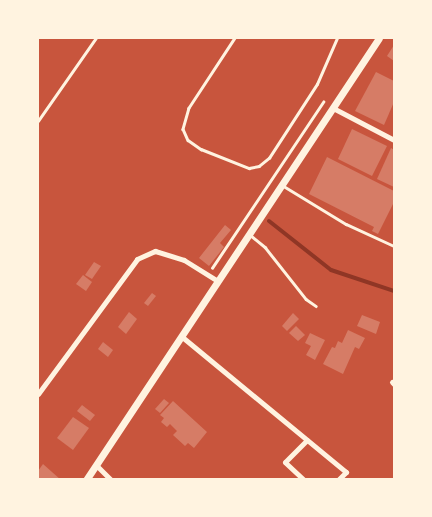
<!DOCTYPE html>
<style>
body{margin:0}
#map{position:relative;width:432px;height:517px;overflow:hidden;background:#c8553d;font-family:"Sofia Sans Condensed",sans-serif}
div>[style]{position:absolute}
.stream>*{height:4px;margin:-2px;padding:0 2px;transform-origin:2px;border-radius:2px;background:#8f3625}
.building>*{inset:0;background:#d67c66}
.path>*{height:2.5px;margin:-1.25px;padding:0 1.25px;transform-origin:1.25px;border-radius:1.25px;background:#fff3e0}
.service>*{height:2.5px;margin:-1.25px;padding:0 1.25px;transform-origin:1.25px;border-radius:1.25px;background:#fff3e0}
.minor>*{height:5px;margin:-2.5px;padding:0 2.5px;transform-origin:2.5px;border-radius:2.5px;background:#fff3e0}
.tertiary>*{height:7px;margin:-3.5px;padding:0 3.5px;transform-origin:3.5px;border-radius:3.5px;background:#fff3e0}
span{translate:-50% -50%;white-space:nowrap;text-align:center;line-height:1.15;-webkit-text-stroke:5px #fff3e0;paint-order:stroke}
.frame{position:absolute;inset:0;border:39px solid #fff3e0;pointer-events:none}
</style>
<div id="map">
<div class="stream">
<i style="left:269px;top:221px;width:79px;rotate:38.3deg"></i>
<i style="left:331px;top:270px;width:66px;rotate:18.4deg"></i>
</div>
<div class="building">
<i style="clip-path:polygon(394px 45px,394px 61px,387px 56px)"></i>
<i style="clip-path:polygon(376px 72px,394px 81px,394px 102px,384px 125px,355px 111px)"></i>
<i style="clip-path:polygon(352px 129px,387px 146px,372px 176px,338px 159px)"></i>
<i style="clip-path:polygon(391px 148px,394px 150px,394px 187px,377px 179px)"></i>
<i style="clip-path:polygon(327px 157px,394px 191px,394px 202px,378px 234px,372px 231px,374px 227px,309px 194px)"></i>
<i style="clip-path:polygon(225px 225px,231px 230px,220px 243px,224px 247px,209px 266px,199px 258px)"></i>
<i style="clip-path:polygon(94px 262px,101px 266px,92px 279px,85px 275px)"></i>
<i style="clip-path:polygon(83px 275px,92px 282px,86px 291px,76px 284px)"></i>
<i style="clip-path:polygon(152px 293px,156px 296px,148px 306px,144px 303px)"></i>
<i style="clip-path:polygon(129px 312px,137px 319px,126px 334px,118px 327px)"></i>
<i style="clip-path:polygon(293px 313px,299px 319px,287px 331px,282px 326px)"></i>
<i style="clip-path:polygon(362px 315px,380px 322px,376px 334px,357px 326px)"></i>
<i style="clip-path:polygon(296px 326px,305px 335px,298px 341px,289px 333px)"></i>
<i style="clip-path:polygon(348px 330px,365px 338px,359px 349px,355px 347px,343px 374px,323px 364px,332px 347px,335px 348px,338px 341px,342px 343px)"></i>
<i style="clip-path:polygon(310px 333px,325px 340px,315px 360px,306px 355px,311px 346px,305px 343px)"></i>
<i style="clip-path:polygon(103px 342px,113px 350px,108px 357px,98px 349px)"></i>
<i style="clip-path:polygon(164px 399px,169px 403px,160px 413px,155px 409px)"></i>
<i style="clip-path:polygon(173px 401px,207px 432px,194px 448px,188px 443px,185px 446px,173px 435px,177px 431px,170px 424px,167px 427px,161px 422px,164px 418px,160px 415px)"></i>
<i style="clip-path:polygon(82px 405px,95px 415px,90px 421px,77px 411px)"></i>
<i style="clip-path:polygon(73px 417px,89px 428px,73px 450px,57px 438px)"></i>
<i style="clip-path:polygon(43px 464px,61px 480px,38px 480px,38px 471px)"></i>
</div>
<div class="path">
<i style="left:235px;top:38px;width:84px;rotate:123.3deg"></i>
<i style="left:189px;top:108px;width:22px;rotate:106deg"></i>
<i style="left:183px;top:129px;width:12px;rotate:66deg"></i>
<i style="left:188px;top:140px;width:16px;rotate:35deg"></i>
<i style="left:201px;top:149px;width:52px;rotate:21.6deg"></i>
<i style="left:249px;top:168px;width:10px;rotate:-11deg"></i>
<i style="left:259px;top:166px;width:13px;rotate:-39deg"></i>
<i style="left:269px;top:158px;width:88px;rotate:-57deg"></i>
<i style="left:317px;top:84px;width:50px;rotate:-66.5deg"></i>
<i style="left:212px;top:268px;width:200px;rotate:-56.2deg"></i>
</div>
<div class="service">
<i style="left:38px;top:121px;width:101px;rotate:-55.1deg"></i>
<i style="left:282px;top:185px;width:75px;rotate:31.4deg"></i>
<i style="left:346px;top:224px;width:53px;rotate:24.6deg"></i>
<i style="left:249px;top:234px;width:21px;rotate:39deg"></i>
<i style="left:265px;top:247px;width:66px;rotate:51.7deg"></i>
<i style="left:306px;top:299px;width:12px;rotate:35deg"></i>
</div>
<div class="minor">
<i style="left:333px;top:108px;width:69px;rotate:27.7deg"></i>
<i style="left:181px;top:336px;width:214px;rotate:39.5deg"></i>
<i style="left:346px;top:472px;width:11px;rotate:135deg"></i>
<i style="left:392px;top:382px;width:3px;rotate:45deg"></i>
<i style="left:38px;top:394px;width:167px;rotate:-53.7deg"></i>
<i style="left:137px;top:259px;width:20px;rotate:-24deg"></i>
<i style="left:155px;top:251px;width:30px;rotate:17deg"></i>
<i style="left:184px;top:260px;width:40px;rotate:32deg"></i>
<i style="left:96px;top:465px;width:21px;rotate:45deg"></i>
<i style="left:304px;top:480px;width:26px;rotate:-137deg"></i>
<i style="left:285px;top:462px;width:31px;rotate:-45deg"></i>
</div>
<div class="tertiary">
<i style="left:86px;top:480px;width:530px;rotate:-56.46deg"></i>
</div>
<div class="frame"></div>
</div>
